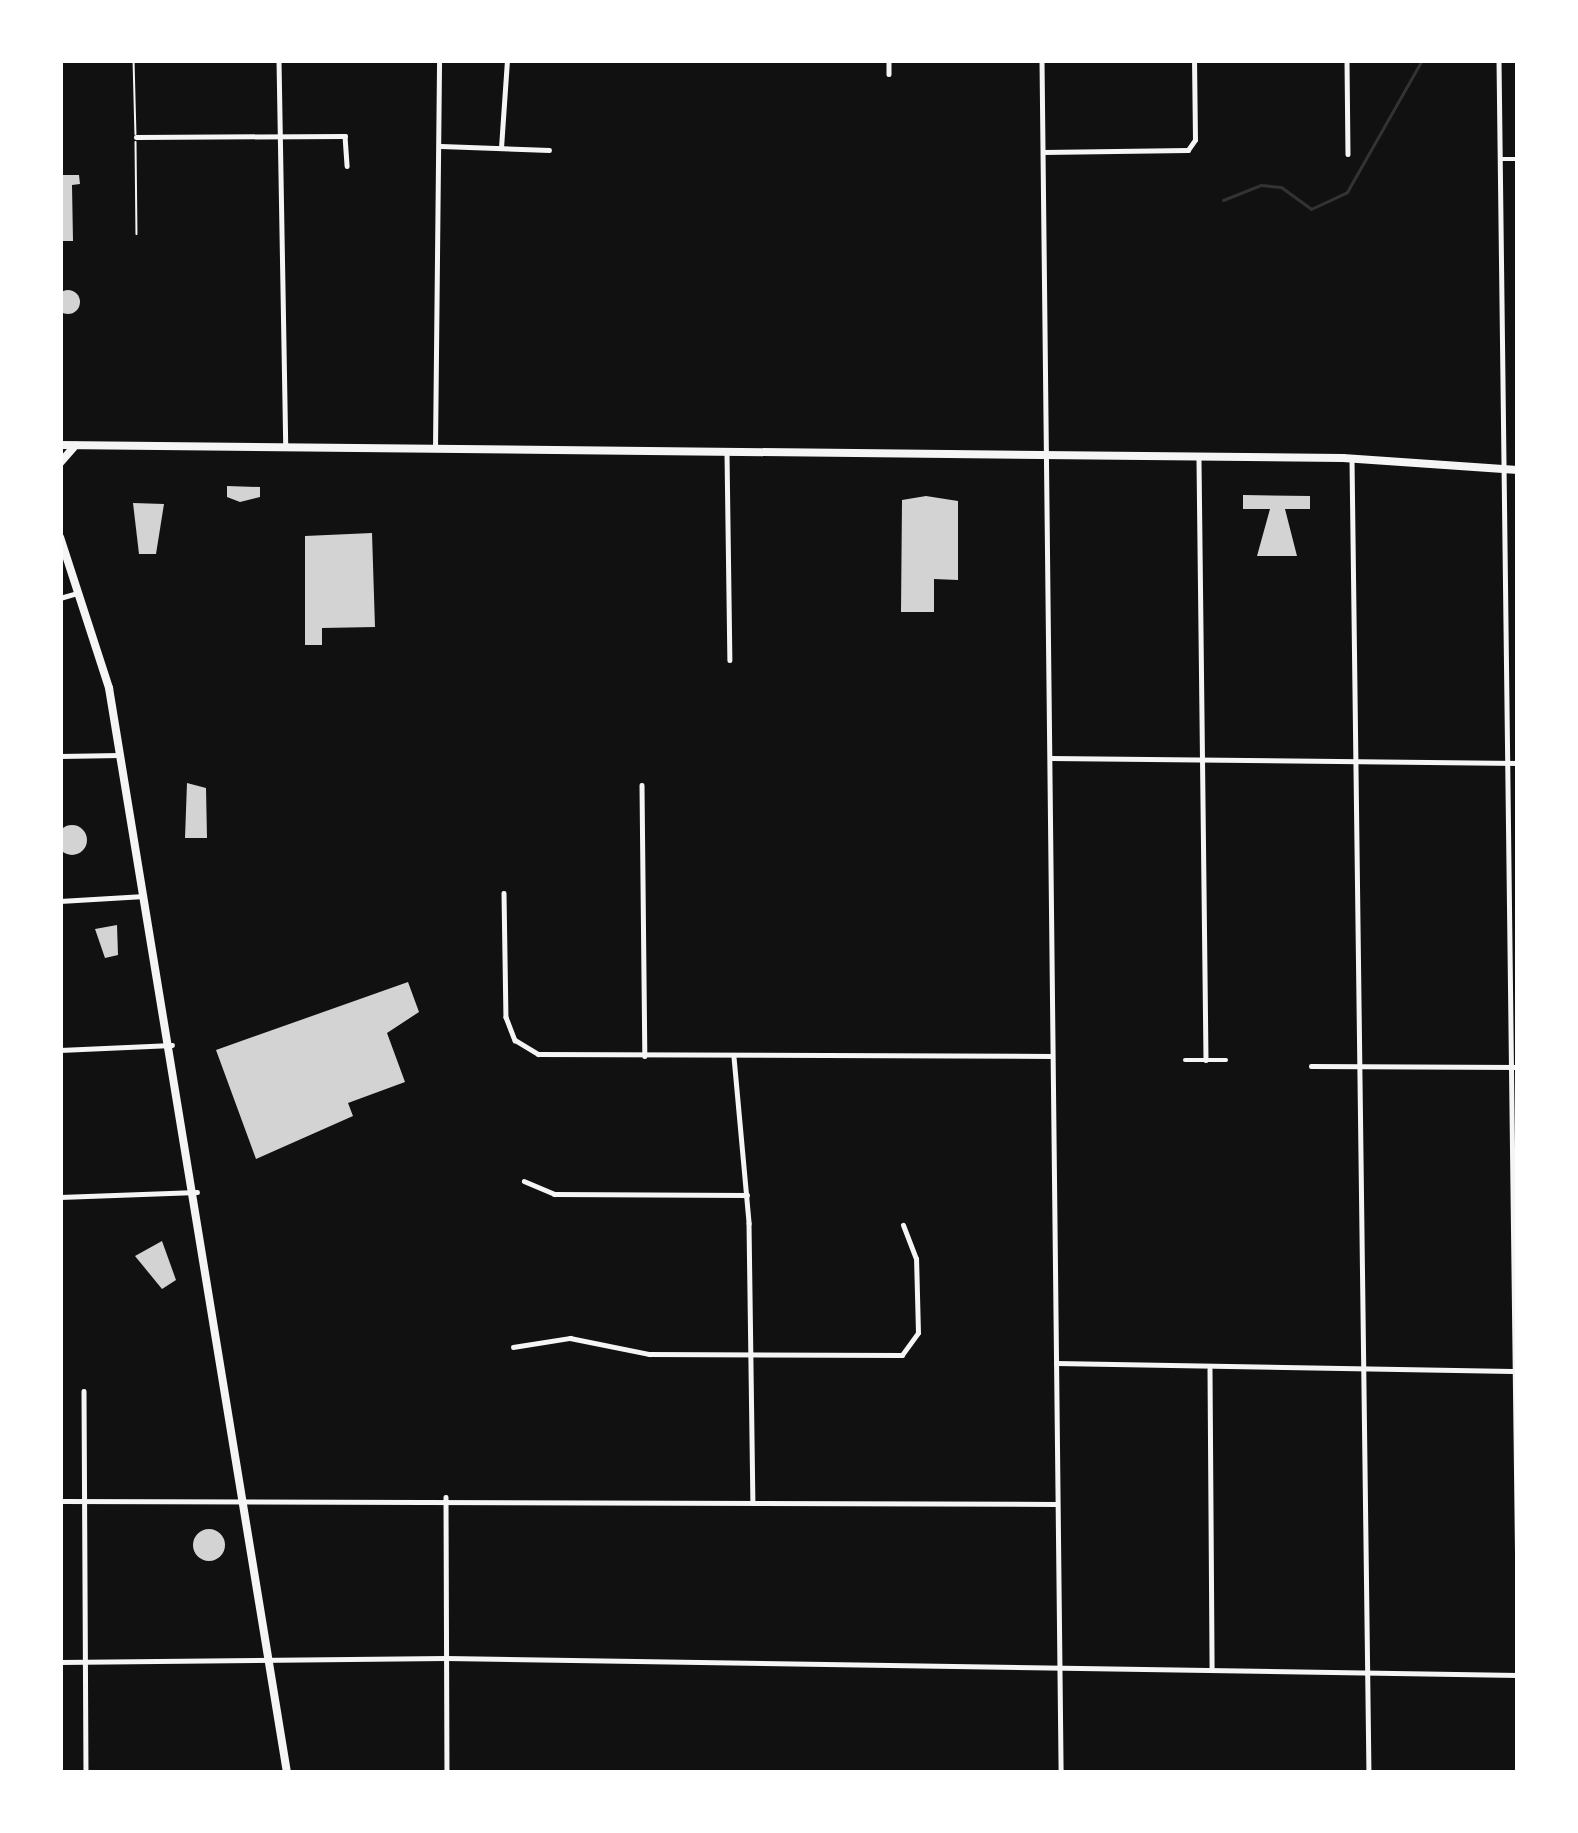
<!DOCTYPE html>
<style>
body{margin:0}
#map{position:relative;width:1578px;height:1833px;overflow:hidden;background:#111;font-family:"PT Sans Narrow",sans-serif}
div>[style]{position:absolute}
.stream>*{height:3px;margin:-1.5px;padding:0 1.5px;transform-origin:1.5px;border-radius:1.5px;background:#333}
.building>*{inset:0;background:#d3d3d3}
.round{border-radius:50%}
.service>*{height:1.5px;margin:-0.75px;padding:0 0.75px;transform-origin:0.75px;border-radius:0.75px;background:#f5f5f5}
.minor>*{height:4.5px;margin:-2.25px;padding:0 2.25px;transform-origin:2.25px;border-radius:2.25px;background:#f5f5f5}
.primary>*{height:8px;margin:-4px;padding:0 4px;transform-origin:4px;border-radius:4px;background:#f5f5f5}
span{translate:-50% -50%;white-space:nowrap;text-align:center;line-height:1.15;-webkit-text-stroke:9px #fff;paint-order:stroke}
.frame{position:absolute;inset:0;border:63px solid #fff;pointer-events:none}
</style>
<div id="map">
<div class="stream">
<i style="left:1223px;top:200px;width:41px;rotate:-21.5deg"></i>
<i style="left:1261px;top:185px;width:20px;rotate:6deg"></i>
<i style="left:1281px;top:187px;width:37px;rotate:36deg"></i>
<i style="left:1311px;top:209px;width:40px;rotate:-25deg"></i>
<i style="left:1347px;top:192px;width:152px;rotate:-60.4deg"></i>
</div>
<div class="building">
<i style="clip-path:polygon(60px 175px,79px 175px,80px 184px,72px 185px,73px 241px,60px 241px)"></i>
<i class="round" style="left:56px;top:290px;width:24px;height:24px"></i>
<i style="clip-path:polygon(227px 486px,260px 487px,260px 497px,240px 502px,227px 497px)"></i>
<i style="clip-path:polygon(1243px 495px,1310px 496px,1310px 509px,1285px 509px,1297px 556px,1257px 556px,1270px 509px,1243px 509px)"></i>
<i style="clip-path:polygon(926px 496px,958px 501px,958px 580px,934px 579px,934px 612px,901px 612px,902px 500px)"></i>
<i style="clip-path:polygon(133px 503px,164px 504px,156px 554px,139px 554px)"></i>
<i style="clip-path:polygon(372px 533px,375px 627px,322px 628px,322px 645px,305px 645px,305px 536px)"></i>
<i style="clip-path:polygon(187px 783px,206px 788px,207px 838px,185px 838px)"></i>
<i class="round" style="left:57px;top:825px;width:30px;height:30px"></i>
<i style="clip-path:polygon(117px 925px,118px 955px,105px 958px,95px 929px)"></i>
<i style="clip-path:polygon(408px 982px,419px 1012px,387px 1033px,405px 1082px,348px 1103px,353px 1116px,256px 1159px,216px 1050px)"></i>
<i style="clip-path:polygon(162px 1241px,176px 1280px,162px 1289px,135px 1256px)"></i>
<i class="round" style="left:193px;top:1529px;width:32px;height:32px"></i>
</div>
<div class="service">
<i style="left:134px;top:60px;width:74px;rotate:88.5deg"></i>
<i style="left:136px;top:142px;width:92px;rotate:89.4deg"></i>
</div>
<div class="minor">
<i style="left:279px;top:60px;width:384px;rotate:89deg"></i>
<i style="left:889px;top:60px;width:14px;rotate:90deg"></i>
<i style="left:1042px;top:60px;width:1713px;rotate:89.36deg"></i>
<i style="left:1347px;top:60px;width:94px;rotate:89.4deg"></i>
<i style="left:1499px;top:60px;width:1535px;rotate:89.29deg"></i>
<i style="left:136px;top:137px;width:209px;rotate:-0.3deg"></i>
<i style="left:345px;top:136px;width:30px;rotate:86deg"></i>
<i style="left:441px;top:146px;width:108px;rotate:2.1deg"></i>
<i style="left:501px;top:148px;width:88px;rotate:-86.1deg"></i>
<i style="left:1043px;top:152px;width:145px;rotate:-0.8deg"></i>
<i style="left:1188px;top:150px;width:12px;rotate:-55deg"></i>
<i style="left:1195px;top:140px;width:80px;rotate:-90.7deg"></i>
<i style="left:1501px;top:159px;width:17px"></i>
<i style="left:435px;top:449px;width:389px;rotate:-89.4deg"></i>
<i style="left:727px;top:453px;width:207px;rotate:89.2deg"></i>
<i style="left:1352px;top:459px;width:1314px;rotate:89.26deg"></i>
<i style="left:1199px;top:460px;width:600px;rotate:89.33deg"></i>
<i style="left:60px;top:598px;width:18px;rotate:-16deg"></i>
<i style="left:60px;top:756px;width:60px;rotate:-1deg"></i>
<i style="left:1050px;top:758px;width:468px;rotate:0.6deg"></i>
<i style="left:642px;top:785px;width:271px;rotate:89.4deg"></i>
<i style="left:504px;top:893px;width:124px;rotate:89.1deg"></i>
<i style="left:506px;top:1017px;width:25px;rotate:69deg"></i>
<i style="left:515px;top:1040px;width:27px;rotate:31deg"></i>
<i style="left:538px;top:1054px;width:514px;rotate:0.22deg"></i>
<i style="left:60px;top:901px;width:84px;rotate:-3.4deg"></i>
<i style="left:60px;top:1050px;width:112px;rotate:-2.6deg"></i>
<i style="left:734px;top:1057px;width:167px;rotate:84.8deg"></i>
<i style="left:749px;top:1223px;width:277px;rotate:89.2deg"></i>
<i style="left:1185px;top:1060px;width:41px"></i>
<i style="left:1311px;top:1066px;width:207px;rotate:0.3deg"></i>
<i style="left:524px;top:1181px;width:33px;rotate:23deg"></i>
<i style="left:554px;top:1194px;width:193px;rotate:0.3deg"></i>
<i style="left:60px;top:1197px;width:137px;rotate:-2.1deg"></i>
<i style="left:513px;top:1347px;width:58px;rotate:-9deg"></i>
<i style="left:570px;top:1338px;width:81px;rotate:11.4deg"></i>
<i style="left:649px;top:1354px;width:253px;rotate:0.2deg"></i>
<i style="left:902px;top:1355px;width:27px;rotate:-54deg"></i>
<i style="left:918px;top:1333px;width:74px;rotate:-91.5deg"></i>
<i style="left:916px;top:1259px;width:36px;rotate:-111deg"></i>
<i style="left:1056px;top:1363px;width:456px;rotate:1deg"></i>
<i style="left:1210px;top:1369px;width:301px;rotate:89.6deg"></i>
<i style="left:84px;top:1391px;width:382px;rotate:89.7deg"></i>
<i style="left:446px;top:1497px;width:276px;rotate:89.8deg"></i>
<i style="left:60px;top:1501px;width:996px;rotate:0.17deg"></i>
<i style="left:60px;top:1662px;width:386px;rotate:-0.6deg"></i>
<i style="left:446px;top:1658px;width:1072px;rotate:0.91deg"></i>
</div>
<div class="primary">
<i style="left:60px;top:445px;width:1283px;rotate:0.58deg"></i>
<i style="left:1343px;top:458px;width:175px;rotate:3.9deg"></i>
<i style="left:60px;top:463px;width:23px;rotate:-49deg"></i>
<i style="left:60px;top:537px;width:159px;rotate:72deg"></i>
<i style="left:109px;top:688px;width:1100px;rotate:80.68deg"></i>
</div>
<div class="frame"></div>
</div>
